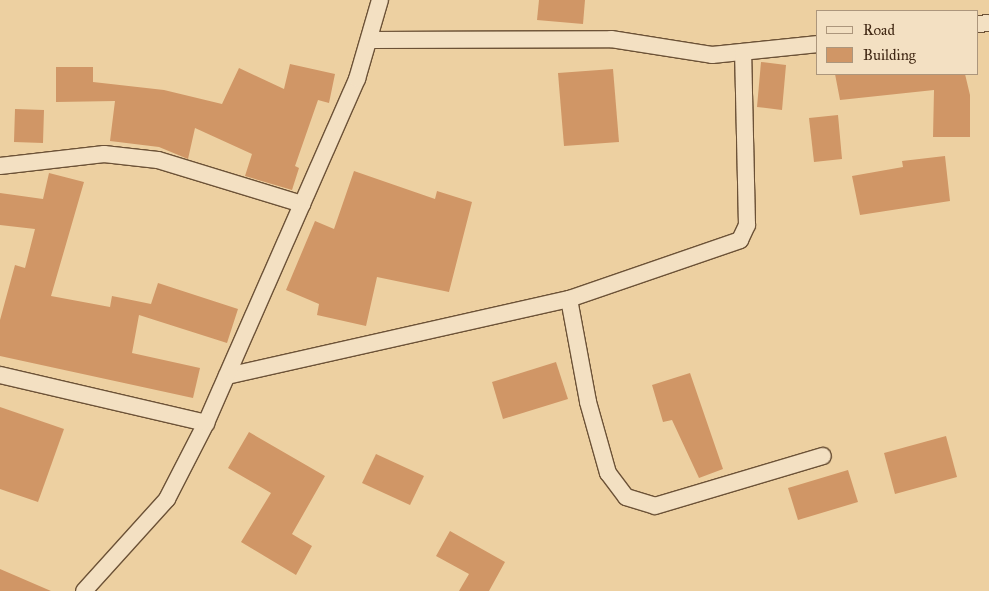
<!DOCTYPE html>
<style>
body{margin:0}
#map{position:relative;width:989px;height:591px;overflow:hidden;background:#edd0a1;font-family:"IM FELL Great Primer",serif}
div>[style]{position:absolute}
.building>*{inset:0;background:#d09666}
.roads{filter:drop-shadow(1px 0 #6c5237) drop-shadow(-1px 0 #6c5237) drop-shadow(0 1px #6c5237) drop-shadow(0 -1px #6c5237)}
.street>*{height:16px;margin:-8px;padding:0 8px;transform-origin:8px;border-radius:8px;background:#f3e0c2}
span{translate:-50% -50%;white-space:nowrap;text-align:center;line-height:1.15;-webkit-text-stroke:4.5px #f3e0c2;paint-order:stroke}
.legend{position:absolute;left:816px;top:10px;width:162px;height:65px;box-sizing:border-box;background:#f3e0c2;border:1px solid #ac967c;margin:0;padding:6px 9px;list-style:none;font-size:15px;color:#412814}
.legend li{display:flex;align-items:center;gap:10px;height:25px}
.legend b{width:25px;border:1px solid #ac967c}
</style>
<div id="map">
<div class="building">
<i style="clip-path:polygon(539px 0,585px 0,583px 24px,537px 20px)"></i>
<i style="clip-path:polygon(761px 62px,786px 65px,782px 110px,757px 107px)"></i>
<i style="clip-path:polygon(290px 64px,335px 74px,329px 103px,318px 100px,295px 166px,299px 168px,292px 190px,245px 176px,252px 154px,195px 128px,188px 159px,159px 147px,110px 141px,115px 101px,56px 102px,56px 67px,93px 67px,93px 82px,164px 90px,222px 104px,239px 68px,284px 89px)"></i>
<i style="clip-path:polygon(613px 69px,619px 142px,564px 146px,558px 73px)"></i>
<i style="clip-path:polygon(835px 74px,965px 74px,970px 95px,970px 137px,933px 137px,934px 90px,840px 100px)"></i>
<i style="clip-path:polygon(15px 109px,44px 110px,43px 143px,14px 142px)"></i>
<i style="clip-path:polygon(838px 115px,842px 159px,814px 162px,809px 118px)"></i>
<i style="clip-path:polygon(945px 156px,950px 201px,860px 215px,852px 176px,903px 167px,902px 161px)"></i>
<i style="clip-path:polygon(354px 171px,435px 199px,437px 191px,472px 202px,449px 292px,377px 277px,366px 326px,317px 315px,319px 304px,286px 290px,315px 221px,334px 229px)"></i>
<i style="clip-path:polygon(49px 173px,84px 182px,51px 296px,110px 307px,112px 296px,151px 304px,158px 283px,238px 309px,227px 343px,139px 315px,132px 353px,200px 368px,193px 398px,0 356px,0 320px,15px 265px,25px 268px,35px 229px,0 225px,0 193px,43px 199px)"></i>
<i style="clip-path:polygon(556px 362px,568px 399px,503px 419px,492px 382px)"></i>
<i style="clip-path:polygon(690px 373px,723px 469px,699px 478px,672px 420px,663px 422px,652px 385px)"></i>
<i style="clip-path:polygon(0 407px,64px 429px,38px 502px,0 489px)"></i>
<i style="clip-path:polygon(249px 432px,325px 476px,292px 534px,312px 546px,296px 575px,241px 542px,271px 493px,228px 468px)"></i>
<i style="clip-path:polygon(946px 436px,957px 477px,895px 494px,884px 453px)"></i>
<i style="clip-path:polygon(376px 454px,424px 476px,410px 505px,362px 483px)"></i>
<i style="clip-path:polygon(848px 470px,858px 502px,798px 520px,788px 488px)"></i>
<i style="clip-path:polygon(450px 531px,505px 562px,489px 591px,459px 591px,469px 574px,436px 556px)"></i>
<i style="clip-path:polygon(0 569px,51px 591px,0 591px)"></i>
</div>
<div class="roads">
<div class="street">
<i style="left:978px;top:24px;width:11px;rotate:-5deg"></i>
<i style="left:369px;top:40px;width:242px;rotate:-0.2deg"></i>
<i style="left:611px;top:39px;width:102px;rotate:9deg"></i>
<i style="left:712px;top:55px;width:107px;rotate:-5.9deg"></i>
<i style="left:0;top:166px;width:105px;rotate:-6.6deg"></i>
<i style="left:104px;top:154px;width:54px;rotate:6.3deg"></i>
<i style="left:158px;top:160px;width:151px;rotate:17deg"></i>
<i style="left:569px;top:299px;width:105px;rotate:79.5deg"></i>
<i style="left:588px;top:402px;width:74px;rotate:74.3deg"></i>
<i style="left:608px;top:473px;width:30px;rotate:53deg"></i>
<i style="left:626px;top:497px;width:30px;rotate:17deg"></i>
<i style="left:655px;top:506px;width:175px;rotate:-16.6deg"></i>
<i style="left:0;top:375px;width:212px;rotate:13.1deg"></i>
<i style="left:227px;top:376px;width:351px;rotate:-12.7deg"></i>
<i style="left:569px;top:299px;width:181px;rotate:-19deg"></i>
<i style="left:740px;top:240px;width:17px;rotate:-65deg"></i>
<i style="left:747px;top:225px;width:172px;rotate:-91.3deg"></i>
<i style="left:84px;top:591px;width:124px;rotate:-47.9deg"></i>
<i style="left:167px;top:499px;width:85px;rotate:-62.8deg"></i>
<i style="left:206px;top:423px;width:376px;rotate:-66.3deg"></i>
<i style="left:357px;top:79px;width:82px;rotate:-73.8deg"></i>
</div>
</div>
<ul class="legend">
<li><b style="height:6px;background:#f3e0c2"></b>Road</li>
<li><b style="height:14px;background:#d09666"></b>Building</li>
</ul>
</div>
